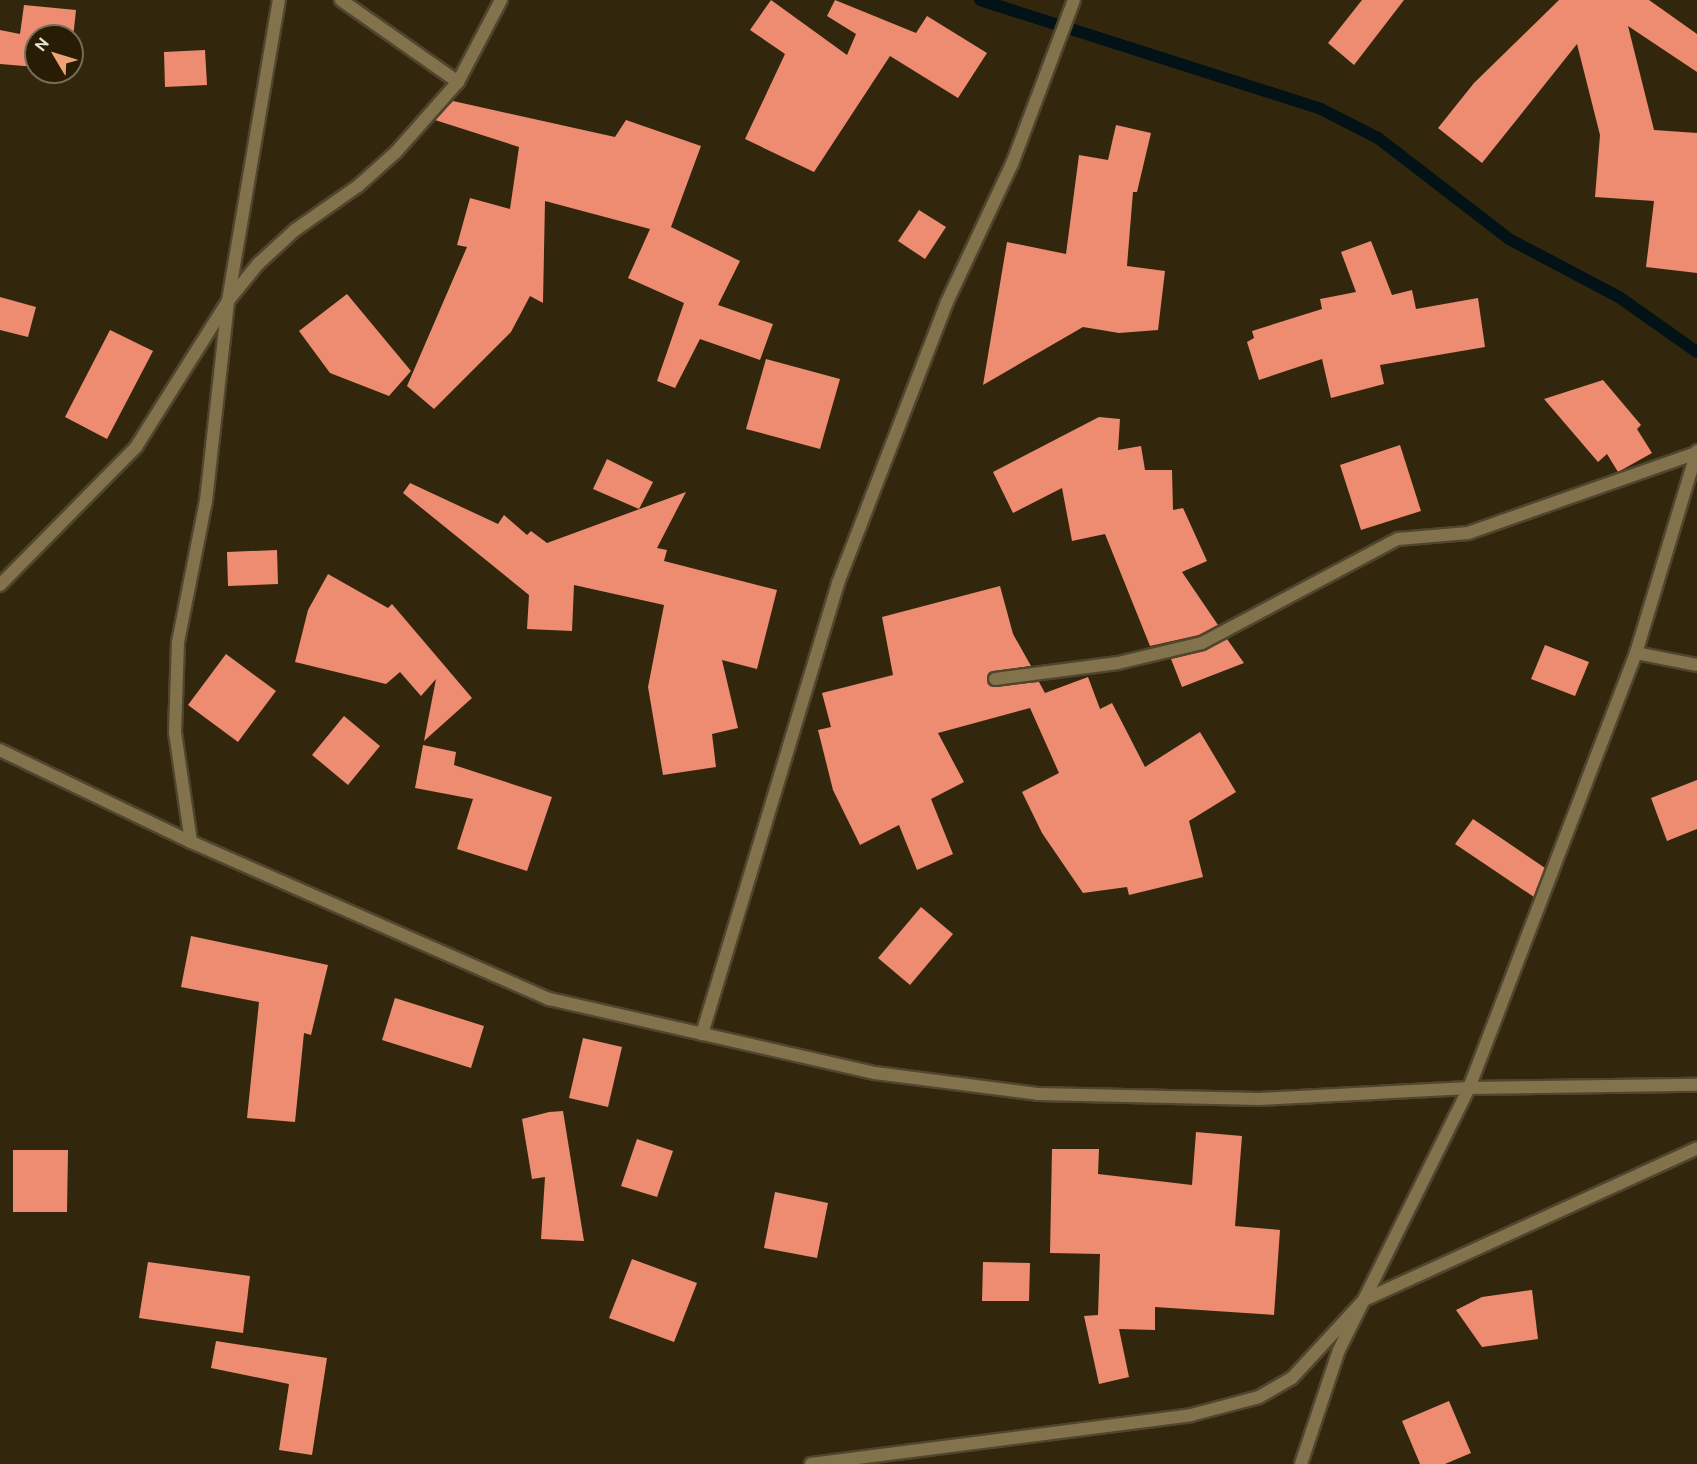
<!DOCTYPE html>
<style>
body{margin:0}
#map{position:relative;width:1697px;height:1464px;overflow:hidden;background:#32270d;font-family:Ubuntu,sans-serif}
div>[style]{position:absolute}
.stream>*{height:12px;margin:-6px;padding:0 6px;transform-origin:6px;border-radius:6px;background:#021216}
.building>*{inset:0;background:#ed8c70}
.roads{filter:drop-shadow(2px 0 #50452d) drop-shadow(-2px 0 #50452d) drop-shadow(0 2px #50452d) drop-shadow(0 -2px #50452d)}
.minor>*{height:12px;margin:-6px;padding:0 6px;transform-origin:6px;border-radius:6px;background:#83734d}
span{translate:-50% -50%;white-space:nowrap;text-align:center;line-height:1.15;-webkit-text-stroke:6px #281d04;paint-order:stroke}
.north{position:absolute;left:24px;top:24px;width:60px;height:60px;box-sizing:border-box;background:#281d04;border:2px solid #766d58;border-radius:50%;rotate:308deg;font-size:16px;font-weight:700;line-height:24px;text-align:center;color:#ebe4d5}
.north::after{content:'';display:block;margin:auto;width:21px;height:27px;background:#efa376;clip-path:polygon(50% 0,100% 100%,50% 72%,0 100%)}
</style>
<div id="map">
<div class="stream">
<i style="left:980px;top:0;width:358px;rotate:17.7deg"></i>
<i style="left:1321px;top:109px;width:64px;rotate:27deg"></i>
<i style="left:1378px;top:138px;width:165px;rotate:37.6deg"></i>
<i style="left:1509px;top:239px;width:124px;rotate:27.8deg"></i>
<i style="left:1619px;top:297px;width:95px;rotate:35.2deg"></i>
</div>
<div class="building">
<i style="clip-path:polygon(771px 0,847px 55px,856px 34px,827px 16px,835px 0,916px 33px,927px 16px,987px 53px,958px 98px,890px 56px,814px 172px,745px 139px,785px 54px,750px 30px)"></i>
<i style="clip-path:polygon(1362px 0,1404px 0,1354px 65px,1328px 43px)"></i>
<i style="clip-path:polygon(1559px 0,1649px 0,1697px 34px,1697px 72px,1628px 26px,1654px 130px,1697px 133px,1697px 273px,1646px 267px,1654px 201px,1595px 197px,1600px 135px,1577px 44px,1482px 163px,1438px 128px,1474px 83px)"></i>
<i style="clip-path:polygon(24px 5px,76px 10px,72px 48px,72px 36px,36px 36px,36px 67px,0 64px,0 30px,20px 34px)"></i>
<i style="clip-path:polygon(205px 50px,207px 85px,165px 87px,164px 52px)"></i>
<i style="clip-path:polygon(453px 101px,615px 137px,626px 120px,701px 146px,671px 227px,740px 261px,718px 305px,773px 324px,760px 360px,700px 339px,675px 388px,657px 381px,684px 303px,628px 278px,650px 229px,545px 201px,543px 303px,530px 296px,511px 332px,434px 409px,407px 386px,467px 247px,457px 245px,470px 198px,510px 209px,519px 147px,435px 120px)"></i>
<i style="clip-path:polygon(1116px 125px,1151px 133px,1137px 192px,1133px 192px,1127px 266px,1165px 271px,1158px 330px,1119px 333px,1083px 327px,983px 385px,1007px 242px,1066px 254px,1079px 155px,1108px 160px)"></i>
<i style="clip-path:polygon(919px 210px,946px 227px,925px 259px,898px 241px)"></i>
<i style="clip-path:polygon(1371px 241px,1392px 295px,1412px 290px,1416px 309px,1478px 298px,1485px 347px,1380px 365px,1384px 384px,1331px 398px,1322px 359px,1259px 380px,1247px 342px,1254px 338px,1252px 331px,1322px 309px,1320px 299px,1356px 292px,1341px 252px)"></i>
<i style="clip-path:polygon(347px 294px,411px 371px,389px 396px,330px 373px,299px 331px)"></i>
<i style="clip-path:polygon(0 297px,36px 307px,28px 337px,0 330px)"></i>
<i style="clip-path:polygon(110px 330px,153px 351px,107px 439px,65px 417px)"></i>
<i style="clip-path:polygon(766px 359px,840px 379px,820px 449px,746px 429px)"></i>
<i style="clip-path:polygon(1603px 380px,1641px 425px,1637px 429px,1652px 453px,1618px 472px,1607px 454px,1598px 462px,1544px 399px)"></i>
<i style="clip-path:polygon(1099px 417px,1120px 419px,1118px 450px,1141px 446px,1145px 470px,1172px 470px,1173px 510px,1183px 508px,1207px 561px,1182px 572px,1218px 625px,1199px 635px,1150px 646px,1105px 534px,1072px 541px,1062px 488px,1013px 513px,993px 472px)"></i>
<i style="clip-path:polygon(1400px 445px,1421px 511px,1361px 530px,1340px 465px)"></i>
<i style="clip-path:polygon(607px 459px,653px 482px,639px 509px,593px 489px)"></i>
<i style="clip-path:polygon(410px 483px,498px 524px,504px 515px,527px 535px,531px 531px,547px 543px,686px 492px,657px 548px,667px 550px,664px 561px,777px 590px,757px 669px,722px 660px,738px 728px,712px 734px,716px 767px,663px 775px,648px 687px,664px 605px,574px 585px,572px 631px,527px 629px,529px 595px,403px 493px)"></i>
<i style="clip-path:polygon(277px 550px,278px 584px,228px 586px,227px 552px)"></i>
<i style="clip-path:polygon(328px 574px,388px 608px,392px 604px,472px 698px,424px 741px,436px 679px,421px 696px,400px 672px,386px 684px,295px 662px,308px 610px)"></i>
<i style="clip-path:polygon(1000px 586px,1013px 634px,1031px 666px,990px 672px,987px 679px,991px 686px,1039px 682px,1045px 693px,1088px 677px,1100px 709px,1112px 703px,1145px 767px,1200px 732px,1236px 792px,1189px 821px,1203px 877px,1129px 895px,1127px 887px,1083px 893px,1042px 833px,1022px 792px,1059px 773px,1030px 708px,938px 733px,964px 782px,931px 799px,953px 854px,917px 870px,899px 825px,860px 845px,833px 790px,818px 730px,831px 727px,822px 693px,893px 675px,882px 617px)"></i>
<i style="clip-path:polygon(1227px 639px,1244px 663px,1182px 687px,1171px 659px,1204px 651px)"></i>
<i style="clip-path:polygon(1545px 645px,1589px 662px,1575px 696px,1531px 679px)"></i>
<i style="clip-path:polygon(226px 654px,276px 691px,238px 742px,188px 705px)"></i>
<i style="clip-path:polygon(344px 716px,380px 746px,348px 785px,312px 755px)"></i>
<i style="clip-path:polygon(423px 745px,456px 752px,454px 765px,552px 797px,527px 871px,457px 849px,473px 799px,415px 788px)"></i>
<i style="clip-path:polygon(1697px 780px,1697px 829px,1667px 841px,1651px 798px)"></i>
<i style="clip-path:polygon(1473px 819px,1545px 868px,1534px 897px,1455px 844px)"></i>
<i style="clip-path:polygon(921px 907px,953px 934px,910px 985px,878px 958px)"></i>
<i style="clip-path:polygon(191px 936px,328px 965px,311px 1035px,304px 1033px,295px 1122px,247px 1118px,259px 1002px,181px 987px)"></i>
<i style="clip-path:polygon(395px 998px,484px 1026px,471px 1068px,382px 1040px)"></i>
<i style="clip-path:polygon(583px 1038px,622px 1047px,608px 1107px,569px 1098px)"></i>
<i style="clip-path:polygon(549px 1112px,563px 1111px,584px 1241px,541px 1239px,545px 1177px,532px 1179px,522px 1119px)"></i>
<i style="clip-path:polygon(1196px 1132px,1242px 1136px,1235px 1226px,1280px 1230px,1274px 1315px,1155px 1307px,1155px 1330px,1119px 1329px,1129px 1377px,1099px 1384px,1084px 1316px,1098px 1315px,1100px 1254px,1050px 1253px,1052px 1149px,1099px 1149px,1098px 1174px,1192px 1185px)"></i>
<i style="clip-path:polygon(637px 1139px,673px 1151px,657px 1197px,621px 1186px)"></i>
<i style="clip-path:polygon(13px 1150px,68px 1150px,67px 1212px,13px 1212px)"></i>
<i style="clip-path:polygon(775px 1192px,828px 1203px,817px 1258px,764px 1248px)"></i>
<i style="clip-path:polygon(632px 1259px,697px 1283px,674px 1342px,609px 1318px)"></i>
<i style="clip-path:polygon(148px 1262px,250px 1276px,243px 1333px,139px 1318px)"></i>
<i style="clip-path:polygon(983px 1262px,1030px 1263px,1029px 1301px,982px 1301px)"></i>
<i style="clip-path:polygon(1532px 1290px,1538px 1339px,1482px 1347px,1456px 1310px,1482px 1297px)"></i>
<i style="clip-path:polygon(216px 1341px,327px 1358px,312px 1455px,279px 1450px,289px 1384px,211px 1368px)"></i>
<i style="clip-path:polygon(1449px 1401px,1471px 1453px,1445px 1464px,1420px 1464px,1402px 1421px)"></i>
</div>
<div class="roads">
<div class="minor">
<i style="left:341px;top:0;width:143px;rotate:35deg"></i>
<i style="left:0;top:585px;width:194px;rotate:-45.4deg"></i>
<i style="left:136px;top:447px;width:173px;rotate:-57.8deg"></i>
<i style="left:228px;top:301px;width:48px;rotate:-51deg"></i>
<i style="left:258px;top:264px;width:50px;rotate:-42.6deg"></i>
<i style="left:295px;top:230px;width:77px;rotate:-34.9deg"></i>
<i style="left:358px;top:186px;width:51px;rotate:-41.8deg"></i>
<i style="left:396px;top:152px;width:94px;rotate:-48.5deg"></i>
<i style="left:458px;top:82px;width:93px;rotate:-62.3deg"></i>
<i style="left:1636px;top:653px;width:62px;rotate:11.1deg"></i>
<i style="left:995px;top:679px;width:124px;rotate:-7.4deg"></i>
<i style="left:1118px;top:663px;width:86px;rotate:-13.4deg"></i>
<i style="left:1202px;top:643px;width:222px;rotate:-28deg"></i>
<i style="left:1398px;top:539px;width:70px;rotate:-4.9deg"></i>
<i style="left:1468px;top:533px;width:242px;rotate:-19.3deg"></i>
<i style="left:0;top:750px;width:212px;rotate:25.7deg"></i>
<i style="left:191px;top:842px;width:391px;rotate:23.7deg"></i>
<i style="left:549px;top:999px;width:334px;rotate:12.8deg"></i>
<i style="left:875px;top:1073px;width:164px;rotate:7.3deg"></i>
<i style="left:1038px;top:1094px;width:221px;rotate:1.3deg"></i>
<i style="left:1259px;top:1099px;width:210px;rotate:-3deg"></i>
<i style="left:1469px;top:1088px;width:228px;rotate:-0.8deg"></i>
<i style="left:191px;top:842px;width:111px;rotate:-98.3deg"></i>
<i style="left:175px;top:732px;width:90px;rotate:-88.1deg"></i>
<i style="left:178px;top:642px;width:144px;rotate:-78.8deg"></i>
<i style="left:206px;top:501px;width:201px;rotate:-83.7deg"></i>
<i style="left:228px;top:301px;width:305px;rotate:-80.4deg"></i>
<i style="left:702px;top:1034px;width:471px;rotate:-73.2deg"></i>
<i style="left:838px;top:583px;width:301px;rotate:-68.8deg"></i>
<i style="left:947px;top:302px;width:153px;rotate:-64.8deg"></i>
<i style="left:1012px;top:164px;width:175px;rotate:-69.3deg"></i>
<i style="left:811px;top:1464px;width:383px;rotate:-7.3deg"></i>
<i style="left:1191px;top:1415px;width:70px;rotate:-14.8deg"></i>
<i style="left:1259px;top:1397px;width:38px;rotate:-30deg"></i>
<i style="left:1292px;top:1378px;width:106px;rotate:-47.3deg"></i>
<i style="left:1364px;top:1300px;width:366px;rotate:-24.5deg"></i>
<i style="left:1301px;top:1464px;width:120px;rotate:-71.6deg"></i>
<i style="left:1339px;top:1350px;width:292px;rotate:-63.6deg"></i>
<i style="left:1469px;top:1088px;width:466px;rotate:-69deg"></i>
<i style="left:1636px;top:653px;width:211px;rotate:-73.2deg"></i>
</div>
</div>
<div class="north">N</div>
</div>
